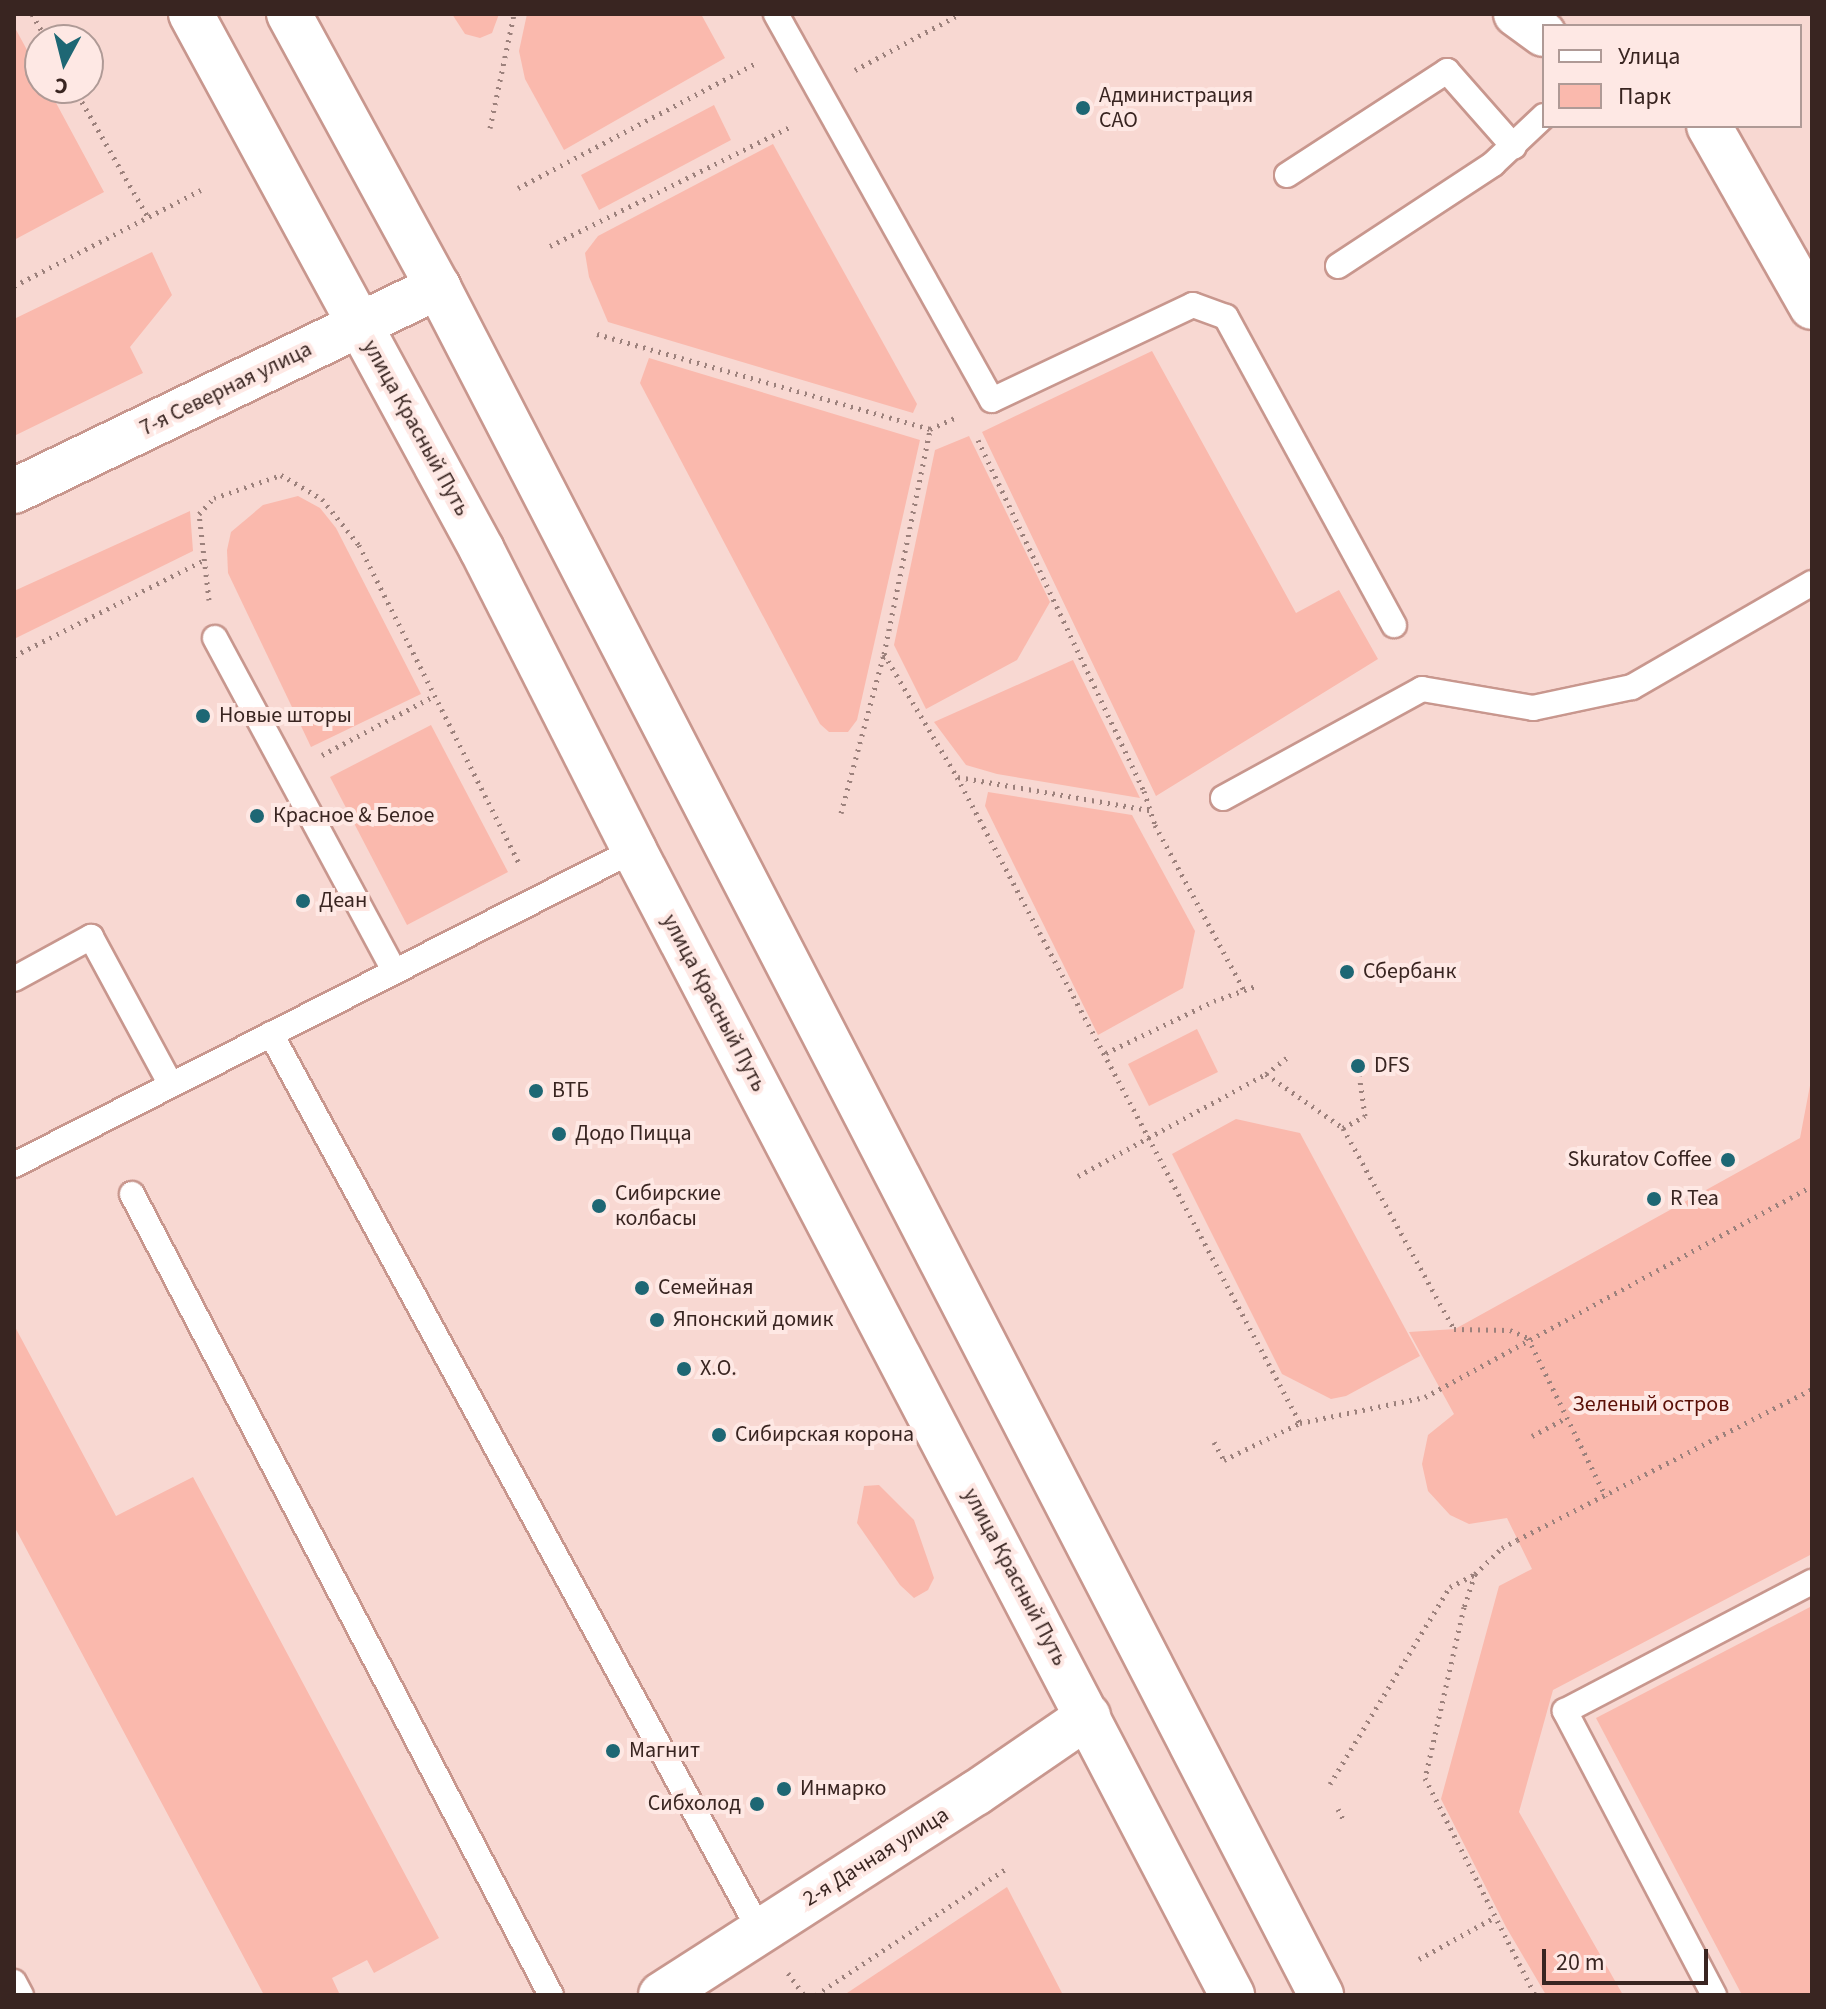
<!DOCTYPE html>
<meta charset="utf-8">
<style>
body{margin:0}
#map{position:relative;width:1826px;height:2009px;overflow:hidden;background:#f8d8d2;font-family:"Source Sans 3",sans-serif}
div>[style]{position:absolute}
.green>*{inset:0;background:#fab9ad}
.path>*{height:5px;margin-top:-2.5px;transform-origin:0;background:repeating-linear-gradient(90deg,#9c817c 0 2px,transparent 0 8px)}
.roads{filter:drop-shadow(2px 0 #c8978e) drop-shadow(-2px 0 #c8978e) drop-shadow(0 2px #c8978e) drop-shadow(0 -2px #c8978e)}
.service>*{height:24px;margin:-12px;padding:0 12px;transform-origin:12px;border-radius:12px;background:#fff}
.minor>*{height:44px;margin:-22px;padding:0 22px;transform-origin:22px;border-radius:22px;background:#fff}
.tertiary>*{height:44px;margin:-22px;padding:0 22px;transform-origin:22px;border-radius:22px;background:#fff}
.primary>*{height:44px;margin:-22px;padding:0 22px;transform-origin:22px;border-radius:22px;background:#fff}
.dots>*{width:22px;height:22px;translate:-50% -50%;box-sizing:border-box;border:4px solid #fee8e4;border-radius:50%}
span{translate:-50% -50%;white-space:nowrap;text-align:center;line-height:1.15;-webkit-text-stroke:8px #fee8e4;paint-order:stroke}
.poi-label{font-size:22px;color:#392521}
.left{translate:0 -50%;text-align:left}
.right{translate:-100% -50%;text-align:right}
.street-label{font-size:22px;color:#392521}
.park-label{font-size:22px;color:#5b0f06}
.frame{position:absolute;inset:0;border:16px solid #392521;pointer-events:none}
.legend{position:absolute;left:1542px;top:24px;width:260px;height:104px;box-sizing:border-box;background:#fee8e4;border:2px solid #af9a96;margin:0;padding:10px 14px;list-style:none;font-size:24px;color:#392521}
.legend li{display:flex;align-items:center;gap:16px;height:40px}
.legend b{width:40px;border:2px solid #af9a96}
.north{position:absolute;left:24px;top:24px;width:80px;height:80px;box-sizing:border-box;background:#fee8e4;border:2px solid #af9a96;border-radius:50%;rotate:187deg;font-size:22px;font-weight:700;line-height:32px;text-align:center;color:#392521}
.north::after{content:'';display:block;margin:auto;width:28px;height:36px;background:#1e6774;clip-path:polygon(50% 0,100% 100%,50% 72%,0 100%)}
.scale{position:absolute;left:1542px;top:1949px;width:166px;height:36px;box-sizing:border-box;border:4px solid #392521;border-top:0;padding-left:10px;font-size:24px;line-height:28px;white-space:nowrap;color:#392521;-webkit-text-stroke:6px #fee8e4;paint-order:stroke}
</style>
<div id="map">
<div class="green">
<i style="clip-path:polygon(452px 14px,499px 14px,492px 33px,480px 38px,465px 34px)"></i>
<i style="clip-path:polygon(527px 14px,701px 14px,725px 58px,564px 150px,525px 79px,519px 51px)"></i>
<i style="clip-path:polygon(14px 26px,40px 74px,40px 88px,48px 88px,104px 192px,14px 240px)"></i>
<i style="clip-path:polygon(714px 105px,731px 140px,599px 210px,581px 175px)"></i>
<i style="clip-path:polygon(773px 144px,917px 404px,913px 413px,608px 322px,589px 277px,585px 253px,598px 236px)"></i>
<i style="clip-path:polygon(152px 252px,172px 295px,130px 347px,143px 373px,14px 436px,14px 319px)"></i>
<i style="clip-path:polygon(1152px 351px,1296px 613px,1339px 590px,1378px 659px,1156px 796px,982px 432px)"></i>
<i style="clip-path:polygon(649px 358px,920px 440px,857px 720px,848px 732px,829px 732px,820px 724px,640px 383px)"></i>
<i style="clip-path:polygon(969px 436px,1050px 602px,1017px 660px,926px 709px,894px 645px,935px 450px)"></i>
<i style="clip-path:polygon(298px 496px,320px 508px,336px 528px,421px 694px,311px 747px,228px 573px,227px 550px,231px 532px,263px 505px)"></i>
<i style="clip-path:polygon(190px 511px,193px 551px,14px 639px,14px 591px)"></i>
<i style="clip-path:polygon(1073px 660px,1140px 798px,997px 774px,966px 765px,934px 722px)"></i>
<i style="clip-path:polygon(431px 725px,508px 872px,407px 925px,330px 777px)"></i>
<i style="clip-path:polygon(988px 792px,1132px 815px,1195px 931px,1183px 988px,1098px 1035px,985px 806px)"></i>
<i style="clip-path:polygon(1197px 1029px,1218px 1072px,1149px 1106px,1128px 1064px)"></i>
<i style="clip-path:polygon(1812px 1075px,1812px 1554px,1553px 1690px,1519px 1812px,1623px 1995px,1546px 1995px,1506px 1927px,1441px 1799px,1499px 1586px,1532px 1569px,1507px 1518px,1469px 1524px,1450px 1515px,1428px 1491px,1422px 1464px,1428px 1435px,1454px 1414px,1409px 1332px,1455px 1329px,1800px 1138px)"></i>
<i style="clip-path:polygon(1236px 1119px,1300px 1133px,1420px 1356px,1346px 1396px,1331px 1399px,1282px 1374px,1172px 1154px)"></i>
<i style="clip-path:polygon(14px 1325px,116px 1516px,193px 1477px,439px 1938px,374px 1973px,367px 1960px,332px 1978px,340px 1995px,264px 1995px,14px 1526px)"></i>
<i style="clip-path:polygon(879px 1485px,914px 1520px,934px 1578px,928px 1590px,914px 1598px,900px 1585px,857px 1523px,864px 1486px)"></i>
<i style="clip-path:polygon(1812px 1606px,1812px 1995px,1742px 1995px,1596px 1718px)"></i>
<i style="clip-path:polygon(1007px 1887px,1063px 1995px,844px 1995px)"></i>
</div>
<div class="path">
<i style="left:32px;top:14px;width:30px;rotate:60deg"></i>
<i style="left:855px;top:70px;width:119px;rotate:-28.1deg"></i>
<i style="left:74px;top:88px;width:149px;rotate:60.2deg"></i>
<i style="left:490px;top:128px;width:116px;rotate:-78.1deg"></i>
<i style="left:518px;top:188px;width:271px;rotate:-27.7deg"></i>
<i style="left:550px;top:246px;width:270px;rotate:-26.4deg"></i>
<i style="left:14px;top:286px;width:210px;rotate:-27.2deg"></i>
<i style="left:597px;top:334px;width:346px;rotate:15.9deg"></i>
<i style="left:930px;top:429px;width:27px;rotate:-24deg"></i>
<i style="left:978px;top:440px;width:388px;rotate:64.7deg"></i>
<i style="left:1144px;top:791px;width:36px;rotate:72deg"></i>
<i style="left:1155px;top:825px;width:187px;rotate:61.7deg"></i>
<i style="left:209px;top:600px;width:87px;rotate:-96.6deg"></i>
<i style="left:199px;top:514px;width:22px;rotate:-47deg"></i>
<i style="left:214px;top:498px;width:71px;rotate:-18.9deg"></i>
<i style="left:281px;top:475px;width:48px;rotate:30.3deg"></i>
<i style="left:322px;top:499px;width:59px;rotate:51.2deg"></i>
<i style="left:359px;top:545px;width:356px;rotate:63.3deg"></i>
<i style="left:884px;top:654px;width:143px;rotate:59.3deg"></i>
<i style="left:957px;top:777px;width:731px;rotate:62.03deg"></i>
<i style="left:14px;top:656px;width:211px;rotate:-26.8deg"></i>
<i style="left:322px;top:755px;width:127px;rotate:-27.8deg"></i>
<i style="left:958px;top:777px;width:195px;rotate:9.8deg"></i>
<i style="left:841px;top:813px;width:165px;rotate:-74.9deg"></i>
<i style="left:884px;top:654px;width:230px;rotate:-78.4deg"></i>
<i style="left:1106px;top:1053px;width:120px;rotate:-25.7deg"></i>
<i style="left:1214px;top:1001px;width:45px;rotate:-19.7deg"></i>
<i style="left:1266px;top:1074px;width:94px;rotate:35deg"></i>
<i style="left:1343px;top:1128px;width:230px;rotate:61.1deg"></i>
<i style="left:1454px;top:1329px;width:56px;rotate:1deg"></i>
<i style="left:1510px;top:1330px;width:20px;rotate:24deg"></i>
<i style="left:1528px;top:1338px;width:177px;rotate:63.9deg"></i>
<i style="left:1343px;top:1128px;width:25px;rotate:-29deg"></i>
<i style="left:1365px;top:1116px;width:50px;rotate:-98deg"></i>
<i style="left:1078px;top:1176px;width:214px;rotate:-28.5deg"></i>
<i style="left:1266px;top:1074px;width:28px;rotate:-38deg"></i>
<i style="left:1532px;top:1436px;width:40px;rotate:-28deg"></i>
<i style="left:1214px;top:1442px;width:21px;rotate:61deg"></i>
<i style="left:1224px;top:1460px;width:85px;rotate:-26deg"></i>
<i style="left:1300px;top:1423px;width:128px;rotate:-11.7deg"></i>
<i style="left:1425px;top:1397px;width:441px;rotate:-28.6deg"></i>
<i style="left:1475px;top:1574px;width:35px;rotate:108deg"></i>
<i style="left:1464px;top:1607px;width:175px;rotate:102.8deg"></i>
<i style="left:1425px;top:1778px;width:243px;rotate:63.1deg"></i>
<i style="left:1330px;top:1784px;width:231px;rotate:-58.7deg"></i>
<i style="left:1450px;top:1587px;width:28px;rotate:-27deg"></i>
<i style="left:1475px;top:1574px;width:37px;rotate:-44deg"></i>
<i style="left:1502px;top:1548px;width:17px;rotate:-28deg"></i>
<i style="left:1517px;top:1540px;width:331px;rotate:-27.1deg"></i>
<i style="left:1338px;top:1809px;width:13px;rotate:63deg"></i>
<i style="left:1419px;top:1959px;width:87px;rotate:-28.9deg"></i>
<i style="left:788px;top:1973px;width:27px;rotate:54deg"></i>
<i style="left:816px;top:1995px;width:229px;rotate:-33.6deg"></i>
</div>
<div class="roads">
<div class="service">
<i style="left:776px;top:14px;width:442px;rotate:60.8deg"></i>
<i style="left:992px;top:400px;width:222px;rotate:-25.3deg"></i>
<i style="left:1193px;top:305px;width:35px;rotate:20deg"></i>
<i style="left:1226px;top:317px;width:351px;rotate:61.4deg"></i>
<i style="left:1287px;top:175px;width:191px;rotate:-33deg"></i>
<i style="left:1447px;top:71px;width:101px;rotate:48.6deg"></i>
<i style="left:1338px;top:266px;width:186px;rotate:-33.3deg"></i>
<i style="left:1493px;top:164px;width:70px;rotate:-43.3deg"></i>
<i style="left:215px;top:638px;width:378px;rotate:61.7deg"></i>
<i style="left:1223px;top:798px;width:227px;rotate:-28.7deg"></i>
<i style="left:1422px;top:689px;width:113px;rotate:9.7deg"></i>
<i style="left:1533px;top:708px;width:101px;rotate:-12deg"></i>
<i style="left:1632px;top:687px;width:208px;rotate:-30deg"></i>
<i style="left:14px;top:979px;width:88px;rotate:-28.6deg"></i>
<i style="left:91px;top:937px;width:168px;rotate:61.6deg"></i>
<i style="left:271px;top:1034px;width:1022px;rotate:61.4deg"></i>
<i style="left:14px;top:1165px;width:695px;rotate:-26.93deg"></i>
<i style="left:132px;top:1194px;width:904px;rotate:62.39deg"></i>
<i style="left:14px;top:1982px;width:15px;rotate:62deg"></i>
<i style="left:1714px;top:1995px;width:321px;rotate:-117.7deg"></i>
<i style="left:1565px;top:1711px;width:279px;rotate:-27.6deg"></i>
</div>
<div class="minor">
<i style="left:1516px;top:14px;width:34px;rotate:36deg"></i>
<i style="left:1709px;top:126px;width:208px;rotate:60.4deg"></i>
</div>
<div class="tertiary">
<i style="left:661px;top:1995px;width:374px;rotate:-32.7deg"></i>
<i style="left:976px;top:1793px;width:136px;rotate:-34.5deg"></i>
</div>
<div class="primary">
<i style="left:191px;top:14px;width:610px;rotate:61.5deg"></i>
<i style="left:482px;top:550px;width:336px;rotate:63.1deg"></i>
<i style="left:634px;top:850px;width:1292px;rotate:62.42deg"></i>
<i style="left:289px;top:14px;width:311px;rotate:61.4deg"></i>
<i style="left:438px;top:287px;width:1923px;rotate:62.66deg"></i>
<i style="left:14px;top:491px;width:471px;rotate:-25.7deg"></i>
</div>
</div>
<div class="dots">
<i style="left:1083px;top:108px;background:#1e6774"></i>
<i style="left:203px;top:716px;background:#1e6774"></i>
<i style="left:257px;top:816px;background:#1e6774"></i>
<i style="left:303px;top:901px;background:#1e6774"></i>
<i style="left:1347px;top:972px;background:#1e6774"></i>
<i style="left:1358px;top:1066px;background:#1e6774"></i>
<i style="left:536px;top:1091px;background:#1e6774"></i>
<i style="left:559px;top:1134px;background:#1e6774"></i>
<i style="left:1728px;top:1160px;background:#1e6774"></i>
<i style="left:1654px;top:1199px;background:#1e6774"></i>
<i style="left:599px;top:1206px;background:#1e6774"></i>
<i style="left:642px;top:1288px;background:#1e6774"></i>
<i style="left:657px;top:1320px;background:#1e6774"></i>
<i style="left:684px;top:1369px;background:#1e6774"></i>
<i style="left:719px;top:1435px;background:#1e6774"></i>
<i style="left:613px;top:1751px;background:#1e6774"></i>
<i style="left:784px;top:1789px;background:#1e6774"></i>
<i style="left:757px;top:1804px;background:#1e6774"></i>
</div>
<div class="poi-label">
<span class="left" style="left:1099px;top:108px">Администрация<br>САО</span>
<span class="left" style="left:219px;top:716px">Новые шторы</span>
<span class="left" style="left:273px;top:816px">Красное &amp; Белое</span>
<span class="left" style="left:319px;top:901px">Деан</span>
<span class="left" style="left:1363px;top:972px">Сбербанк</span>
<span class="left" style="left:1374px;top:1066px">DFS</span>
<span class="left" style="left:552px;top:1091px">ВТБ</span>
<span class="left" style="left:575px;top:1134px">Додо Пицца</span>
<span class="right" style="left:1712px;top:1160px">Skuratov Coffee</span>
<span class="left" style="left:615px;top:1206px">Сибирские<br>колбасы</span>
<span class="left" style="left:1670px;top:1199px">R Tea</span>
<span class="left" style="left:658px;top:1288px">Семейная</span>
<span class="left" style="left:673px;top:1320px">Японский домик</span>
<span class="left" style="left:700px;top:1369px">X.O.</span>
<span class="left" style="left:735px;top:1435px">Сибирская корона</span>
<span class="left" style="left:629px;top:1751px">Магнит</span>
<span class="left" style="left:800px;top:1789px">Инмарко</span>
<span class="right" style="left:741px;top:1804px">Сибхолод</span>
</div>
<div class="street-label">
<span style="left:226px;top:389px;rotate:-26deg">7-я Северная улица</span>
<span style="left:416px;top:428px;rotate:61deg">улица Красный Путь</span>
<span style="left:714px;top:1003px;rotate:62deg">улица Красный Путь</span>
<span style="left:1015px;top:1577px;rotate:62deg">улица Красный Путь</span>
<span style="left:876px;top:1857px;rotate:-32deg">2-я Дачная улица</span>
</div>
<div class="park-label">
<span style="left:1651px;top:1405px">Зеленый остров</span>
</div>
<div class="frame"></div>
<ul class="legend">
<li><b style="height:10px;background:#fff"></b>Улица</li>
<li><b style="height:22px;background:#fab9ad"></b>Парк</li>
</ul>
<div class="north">С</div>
<div class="scale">20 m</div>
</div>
